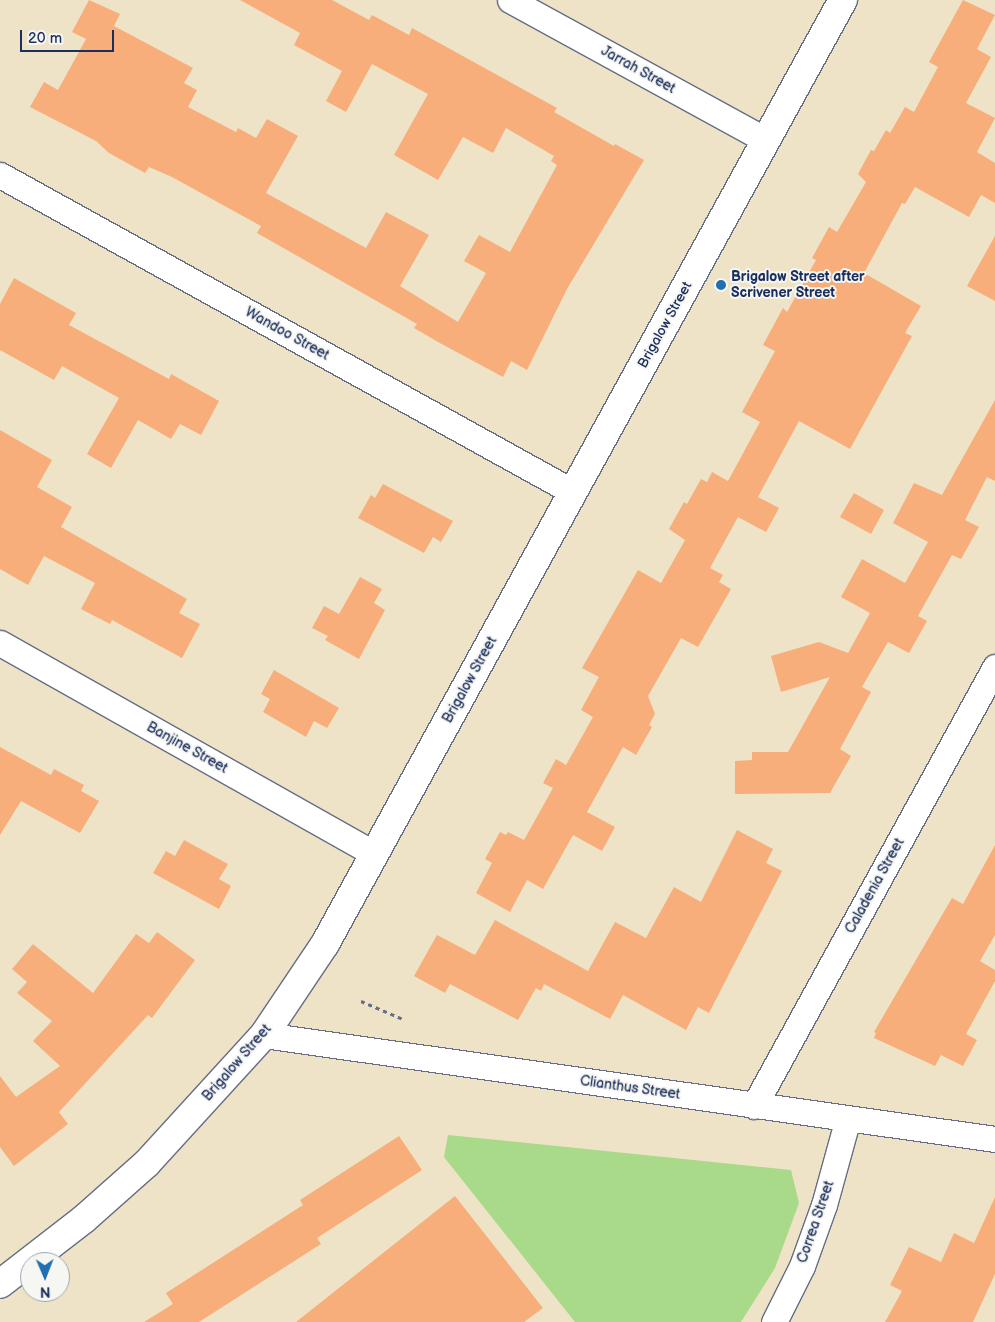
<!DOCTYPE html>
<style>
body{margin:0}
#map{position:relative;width:995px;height:1322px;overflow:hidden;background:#eee3c7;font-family:"Balsamiq Sans",sans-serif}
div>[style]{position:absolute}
.green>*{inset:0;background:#a9da89}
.building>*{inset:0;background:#f7ae7b}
.path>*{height:3px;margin-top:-1.5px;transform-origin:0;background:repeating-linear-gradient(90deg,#656e83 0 4px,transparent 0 8px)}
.roads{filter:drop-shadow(1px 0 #656e83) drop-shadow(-1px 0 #656e83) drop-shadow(0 1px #656e83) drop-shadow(0 -1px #656e83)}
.minor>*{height:25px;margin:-12.5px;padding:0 12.5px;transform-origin:12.5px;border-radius:12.5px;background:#fff}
.tertiary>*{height:28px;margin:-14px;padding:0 14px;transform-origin:14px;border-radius:14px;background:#fff}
.dots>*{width:14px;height:14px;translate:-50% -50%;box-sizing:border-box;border:2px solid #f6f6f2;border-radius:50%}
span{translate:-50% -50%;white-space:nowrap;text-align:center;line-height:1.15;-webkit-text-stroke:4px #f6f6f2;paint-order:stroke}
.street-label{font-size:14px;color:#1b2f5e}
.poi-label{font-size:14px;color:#1b2f5e;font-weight:700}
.left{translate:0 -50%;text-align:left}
.north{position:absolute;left:20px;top:1252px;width:50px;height:50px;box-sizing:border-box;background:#f6f6f2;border:1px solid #9ea6b7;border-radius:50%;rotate:179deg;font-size:14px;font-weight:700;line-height:20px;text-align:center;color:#1b2f5e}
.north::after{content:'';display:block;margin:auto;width:18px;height:22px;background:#1f6fb2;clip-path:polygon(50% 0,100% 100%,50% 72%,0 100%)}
.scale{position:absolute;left:20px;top:30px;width:94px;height:22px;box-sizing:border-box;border:2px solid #1b2f5e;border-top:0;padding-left:6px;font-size:15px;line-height:18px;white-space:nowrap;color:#1b2f5e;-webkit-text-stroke:4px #f6f6f2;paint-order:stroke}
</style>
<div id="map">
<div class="green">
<i style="clip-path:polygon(448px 1135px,791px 1170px,799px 1203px,775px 1268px,741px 1322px,575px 1322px,444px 1157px)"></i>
</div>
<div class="building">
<i style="clip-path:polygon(89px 0,120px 14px,114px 26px,193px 68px,184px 83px,197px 90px,188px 107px,236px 132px,238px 128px,256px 138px,267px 119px,298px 136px,266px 193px,366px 248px,386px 212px,429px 235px,400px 286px,458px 322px,486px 273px,464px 261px,479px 235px,510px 252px,557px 165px,551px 161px,554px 156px,506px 128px,493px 153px,463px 137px,438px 180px,394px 155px,428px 94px,372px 64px,346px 112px,326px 101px,342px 71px,294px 45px,300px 33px,240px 0,332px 0,369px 20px,372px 15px,409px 35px,412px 28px,557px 108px,554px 112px,614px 146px,615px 144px,644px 160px,567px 289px,527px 370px,511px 361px,503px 377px,438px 342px,414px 328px,417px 324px,257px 233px,261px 226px,172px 177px,149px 167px,145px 173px,109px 153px,96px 141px,30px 107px,44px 82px,58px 90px,86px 39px,72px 32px)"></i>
<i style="clip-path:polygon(963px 0,995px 15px,977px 49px,991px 57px,966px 103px,995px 118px,977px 152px,995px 163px,995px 203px,981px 195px,969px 217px,915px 187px,905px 204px,902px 203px,864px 273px,921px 306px,905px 333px,912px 336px,867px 418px,850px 449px,799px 421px,758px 497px,779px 508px,766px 532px,738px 517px,710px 568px,723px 575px,719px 582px,731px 589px,698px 647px,681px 638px,648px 696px,655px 714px,649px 725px,652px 727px,636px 755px,623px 747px,587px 812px,615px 827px,602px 851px,573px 835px,543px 889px,527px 880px,510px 912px,476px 893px,492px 863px,485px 859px,500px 832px,506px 835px,508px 832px,524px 840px,553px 788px,543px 783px,556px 759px,566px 765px,593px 717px,581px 710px,599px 677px,582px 668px,638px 570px,661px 583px,685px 540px,669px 529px,684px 502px,687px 504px,701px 479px,707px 482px,712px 472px,728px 481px,760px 422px,742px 412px,775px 351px,763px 345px,783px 308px,787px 312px,816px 260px,812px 258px,829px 227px,837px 232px,866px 182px,858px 174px,871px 150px,874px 151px,886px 130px,890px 133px,905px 107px,914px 112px,938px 67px,929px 62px)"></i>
<i style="clip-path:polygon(995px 236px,995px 301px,967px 286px)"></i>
<i style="clip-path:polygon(14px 278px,76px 313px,69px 325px,169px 379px,171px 374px,219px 401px,201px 435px,180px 424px,171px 439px,138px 420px,111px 468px,87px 454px,119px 398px,62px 366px,54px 380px,0 350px,0 304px)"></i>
<i style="clip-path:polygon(995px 400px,995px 481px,987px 477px,965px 520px,979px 527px,961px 559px,952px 555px,918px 616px,927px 621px,909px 653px,888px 642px,862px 687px,871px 692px,840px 749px,851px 756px,830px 793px,735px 794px,735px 761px,752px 760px,752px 752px,788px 752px,830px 677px,781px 692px,771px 656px,819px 642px,848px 653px,870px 613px,841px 597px,862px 559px,905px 583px,928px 542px,893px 523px,914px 483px,942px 495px)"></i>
<i style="clip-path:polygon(0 430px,52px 460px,37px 487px,72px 507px,61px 527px,187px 599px,179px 613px,200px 624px,182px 658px,112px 620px,110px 624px,81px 609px,95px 583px,44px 556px,28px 585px,0 569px)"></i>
<i style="clip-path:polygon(383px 484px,453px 521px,441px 542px,433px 537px,424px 553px,358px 518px,371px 495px,375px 498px)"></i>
<i style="clip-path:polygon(854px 493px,884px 510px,871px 534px,840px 517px)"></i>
<i style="clip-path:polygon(360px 577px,382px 589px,374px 603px,385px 610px,359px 659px,325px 640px,328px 636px,312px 628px,324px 606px,339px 614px)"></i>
<i style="clip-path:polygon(274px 670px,339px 708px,327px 728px,314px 721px,306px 737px,263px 712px,270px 699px,261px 694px)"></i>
<i style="clip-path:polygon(0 747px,51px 775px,54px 769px,84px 785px,81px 791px,99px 801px,80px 833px,21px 801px,0 835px)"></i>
<i style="clip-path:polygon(737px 830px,773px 849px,766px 863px,782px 871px,709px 1013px,698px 1007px,686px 1030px,623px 995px,610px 1019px,544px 984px,541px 991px,536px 988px,518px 1020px,450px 984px,445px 993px,414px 976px,437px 935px,475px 955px,495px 920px,588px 971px,615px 922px,646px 938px,674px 887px,701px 902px)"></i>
<i style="clip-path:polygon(184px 840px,228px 864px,219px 879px,231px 886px,219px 909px,153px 873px,166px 851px,175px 856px)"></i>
<i style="clip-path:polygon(995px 845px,995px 935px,980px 961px,995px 970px,995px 981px,966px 1034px,977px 1040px,963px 1066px,941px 1055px,935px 1066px,874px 1038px,876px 1033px,874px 1032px,952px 898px,963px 904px)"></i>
<i style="clip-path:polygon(157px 932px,195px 960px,152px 1018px,148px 1015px,59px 1112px,68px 1124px,14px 1166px,0 1147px,0 1076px,16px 1097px,60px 1066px,33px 1041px,52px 1021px,17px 993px,27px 982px,12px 969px,33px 944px,93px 993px,136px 934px,149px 943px)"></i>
<i style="clip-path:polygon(399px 1136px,422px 1170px,317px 1238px,321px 1244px,199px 1322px,144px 1322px,173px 1304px,166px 1293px,303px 1205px,300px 1200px)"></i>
<i style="clip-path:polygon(455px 1196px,543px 1308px,524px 1322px,296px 1322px)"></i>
<i style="clip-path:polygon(995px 1197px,995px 1274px,973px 1322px,885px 1322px,902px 1291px,890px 1285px,909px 1247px,941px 1262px,954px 1233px,974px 1243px)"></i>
</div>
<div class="path">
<i style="left:361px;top:1001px;width:46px;rotate:23.2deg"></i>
</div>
<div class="roads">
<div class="minor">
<i style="left:510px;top:0;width:292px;rotate:28.7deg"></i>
<i style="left:0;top:175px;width:655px;rotate:28.95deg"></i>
<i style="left:0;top:643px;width:430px;rotate:29.4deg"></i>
<i style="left:264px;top:1035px;width:738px;rotate:8.1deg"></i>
<i style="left:754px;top:1106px;width:501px;rotate:-61.23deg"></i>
<i style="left:774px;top:1322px;width:63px;rotate:-63.4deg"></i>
<i style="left:802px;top:1266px;width:65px;rotate:-70.2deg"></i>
<i style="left:824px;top:1205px;width:90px;rotate:-74.6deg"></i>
</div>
<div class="tertiary">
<i style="left:0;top:1284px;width:106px;rotate:-37.7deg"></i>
<i style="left:84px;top:1219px;width:84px;rotate:-41.6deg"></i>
<i style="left:147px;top:1163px;width:173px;rotate:-47.6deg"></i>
<i style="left:264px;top:1035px;width:110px;rotate:-56.2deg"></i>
<i style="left:325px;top:944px;width:1077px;rotate:-61.25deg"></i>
</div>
</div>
<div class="dots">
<i style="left:721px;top:285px;background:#1f6fb2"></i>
</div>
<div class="street-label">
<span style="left:638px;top:70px;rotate:29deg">Jarrah Street</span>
<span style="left:665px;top:325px;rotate:-61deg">Brigalow Street</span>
<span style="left:287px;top:334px;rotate:29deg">Wandoo Street</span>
<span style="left:470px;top:680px;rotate:-61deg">Brigalow Street</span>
<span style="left:187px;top:748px;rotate:29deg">Banjine Street</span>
<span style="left:875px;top:886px;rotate:-61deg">Caladenia Street</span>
<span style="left:237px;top:1063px;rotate:-49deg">Brigalow Street</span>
<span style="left:630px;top:1088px;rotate:8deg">Clianthus Street</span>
<span style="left:816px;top:1222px;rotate:-71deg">Correa Street</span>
</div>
<div class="poi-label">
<span class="left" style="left:731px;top:285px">Brigalow Street after<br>Scrivener Street</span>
</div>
<div class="north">N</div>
<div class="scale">20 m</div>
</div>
